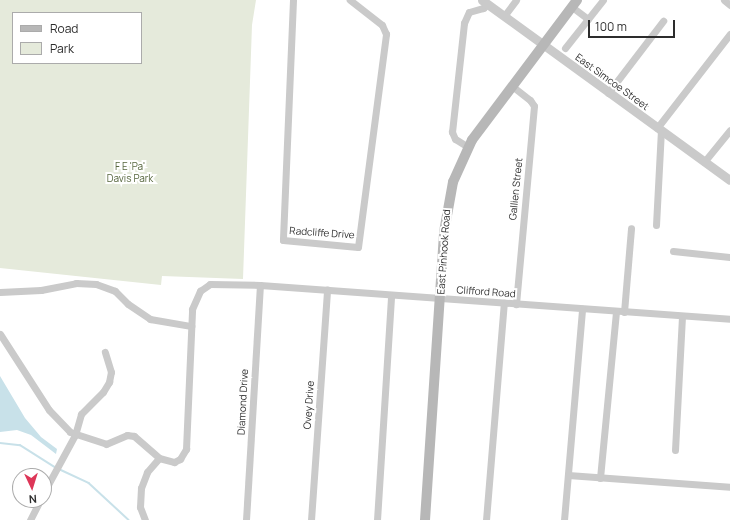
<!DOCTYPE html>
<style>
body{margin:0}
#map{position:relative;width:730px;height:520px;overflow:hidden;background:#fff;font-family:Manrope,sans-serif}
div>[style]{position:absolute}
.green>*{inset:0;background:#e5eadb}
.water>*{inset:0;background:#c8e1e9}
.stream>*{height:1.5px;margin:-0.75px;padding:0 0.75px;transform-origin:0.75px;border-radius:0.75px;background:#c8e1e9}
.minor>*{height:7px;margin:-3.5px;padding:0 3.5px;transform-origin:3.5px;border-radius:3.5px;background:#cacaca}
.tertiary>*{height:9px;margin:-4.5px;padding:0 4.5px;transform-origin:4.5px;border-radius:4.5px;background:#cacaca}
.secondary>*{height:10px;margin:-5px;padding:0 5px;transform-origin:5px;border-radius:5px;background:#b7b7b7}
span{translate:-50% -50%;white-space:nowrap;text-align:center;line-height:1.15;-webkit-text-stroke:4px #fff;paint-order:stroke}
.street-label{font-size:10px;color:#2d2d2d}
.park-label{font-size:10px;color:#56663d}
.legend{position:absolute;left:12px;top:12px;width:130px;height:52px;box-sizing:border-box;background:#fff;border:1px solid #ababab;margin:0;padding:5px 7px;list-style:none;font-size:12px;color:#2d2d2d}
.legend li{display:flex;align-items:center;gap:8px;height:20px}
.legend b{width:20px;border:1px solid #ababab}
.north{position:absolute;left:12px;top:468px;width:40px;height:40px;box-sizing:border-box;background:#fff;border:1px solid #ababab;border-radius:50%;rotate:176deg;font-size:11px;font-weight:700;line-height:16px;text-align:center;color:#2d2d2d}
.north::after{content:'';display:block;margin:auto;width:14px;height:18px;background:#dd3658;clip-path:polygon(50% 0,100% 100%,50% 72%,0 100%)}
.scale{position:absolute;left:588px;top:20px;width:87px;height:18px;box-sizing:border-box;border:2px solid #2d2d2d;border-top:0;padding-left:5px;font-size:12px;line-height:14px;white-space:nowrap;color:#2d2d2d;-webkit-text-stroke:3px #fff;paint-order:stroke}
</style>
<div id="map">
<div class="green">
<i style="clip-path:polygon(evenodd,0 0,256px 0,252px 25px,243px 279px,162px 276px,161px 285px,0 268px,0 0,13px 13px,141px 13px,141px 63px,13px 63px,13px 13px)"></i>
</div>
<div class="water">
<i style="clip-path:polygon(0 376px,25px 418px,41px 437px,57px 449px,56px 454px,31px 435px,17px 430px,0 432px)"></i>
</div>
<div class="stream">
<i style="left:0;top:443px;width:20px;rotate:6deg"></i>
<i style="left:20px;top:445px;width:41px;rotate:32.2deg"></i>
<i style="left:59px;top:469px;width:33px;rotate:25deg"></i>
<i style="left:89px;top:483px;width:54px;rotate:42.8deg"></i>
</div>
<div class="minor">
<i style="left:293px;top:0;width:240px;rotate:92.4deg"></i>
<i style="left:283px;top:240px;width:75px;rotate:5.3deg"></i>
<i style="left:358px;top:247px;width:215px;rotate:-82.5deg"></i>
<i style="left:386px;top:34px;width:10px;rotate:-114deg"></i>
<i style="left:382px;top:25px;width:41px;rotate:-142deg"></i>
<i style="left:724px;top:0;width:8px;rotate:40deg"></i>
<i style="left:572px;top:7px;width:20px;rotate:37deg"></i>
<i style="left:504px;top:16px;width:20px;rotate:-53deg"></i>
<i style="left:565px;top:48px;width:61px;rotate:-51.6deg"></i>
<i style="left:512px;top:86px;width:23px;rotate:38deg"></i>
<i style="left:530px;top:100px;width:7px;rotate:56deg"></i>
<i style="left:534px;top:106px;width:199px;rotate:95.2deg"></i>
<i style="left:608px;top:93px;width:91px;rotate:-52.6deg"></i>
<i style="left:657px;top:128px;width:119px;rotate:-52.2deg"></i>
<i style="left:468px;top:147px;width:15px;rotate:-148deg"></i>
<i style="left:455px;top:139px;width:8px;rotate:-113deg"></i>
<i style="left:452px;top:132px;width:110px;rotate:-83.7deg"></i>
<i style="left:464px;top:23px;width:12px;rotate:-66deg"></i>
<i style="left:469px;top:12px;width:15px;rotate:-16deg"></i>
<i style="left:483px;top:8px;width:6px;rotate:-39deg"></i>
<i style="left:704px;top:162px;width:41px;rotate:-50.9deg"></i>
<i style="left:656px;top:225px;width:94px;rotate:-87deg"></i>
<i style="left:673px;top:251px;width:57px;rotate:6deg"></i>
<i style="left:0;top:292px;width:41px;rotate:-2.8deg"></i>
<i style="left:41px;top:290px;width:36px;rotate:-11deg"></i>
<i style="left:76px;top:283px;width:20px;rotate:3deg"></i>
<i style="left:96px;top:284px;width:20px;rotate:20deg"></i>
<i style="left:115px;top:291px;width:18px;rotate:45deg"></i>
<i style="left:128px;top:304px;width:27px;rotate:34deg"></i>
<i style="left:150px;top:319px;width:42px;rotate:9.7deg"></i>
<i style="left:624px;top:312px;width:84px;rotate:-85.2deg"></i>
<i style="left:0;top:334px;width:90px;rotate:57.2deg"></i>
<i style="left:49px;top:410px;width:30px;rotate:46deg"></i>
<i style="left:70px;top:432px;width:38px;rotate:18deg"></i>
<i style="left:106px;top:444px;width:23px;rotate:-23deg"></i>
<i style="left:127px;top:435px;width:7px;rotate:8deg"></i>
<i style="left:134px;top:436px;width:33px;rotate:41deg"></i>
<i style="left:159px;top:458px;width:16px;rotate:15deg"></i>
<i style="left:174px;top:462px;width:7px;rotate:-27deg"></i>
<i style="left:180px;top:459px;width:12px;rotate:-59deg"></i>
<i style="left:186px;top:449px;width:140px;rotate:-87.5deg"></i>
<i style="left:192px;top:309px;width:20px;rotate:-66deg"></i>
<i style="left:200px;top:291px;width:12px;rotate:-35deg"></i>
<i style="left:210px;top:284px;width:50px;rotate:1.1deg"></i>
<i style="left:260px;top:285px;width:471px;rotate:4.1deg"></i>
<i style="left:675px;top:450px;width:134px;rotate:-87deg"></i>
<i style="left:568px;top:475px;width:162px;rotate:4.2deg"></i>
<i style="left:600px;top:478px;width:167px;rotate:-84.5deg"></i>
<i style="left:44px;top:492px;width:65px;rotate:-61.5deg"></i>
<i style="left:75px;top:435px;width:22px;rotate:-74deg"></i>
<i style="left:81px;top:414px;width:31px;rotate:-45deg"></i>
<i style="left:103px;top:392px;width:12px;rotate:-59deg"></i>
<i style="left:109px;top:382px;width:10px;rotate:-79deg"></i>
<i style="left:111px;top:372px;width:21px;rotate:-107deg"></i>
<i style="left:30px;top:520px;width:22px;rotate:-63deg"></i>
<i style="left:145px;top:520px;width:14px;rotate:-111deg"></i>
<i style="left:140px;top:507px;width:19px;rotate:-87deg"></i>
<i style="left:141px;top:488px;width:17px;rotate:-69deg"></i>
<i style="left:147px;top:472px;width:18px;rotate:-49deg"></i>
<i style="left:246px;top:520px;width:235px;rotate:-86.6deg"></i>
<i style="left:311px;top:520px;width:231px;rotate:-86deg"></i>
<i style="left:377px;top:520px;width:225px;rotate:-86.4deg"></i>
<i style="left:486px;top:520px;width:218px;rotate:-85.3deg"></i>
<i style="left:564px;top:520px;width:212px;rotate:-85.1deg"></i>
</div>
<div class="tertiary">
<i style="left:482px;top:0;width:306px;rotate:36deg"></i>
</div>
<div class="secondary">
<i style="left:425px;top:520px;width:289px;rotate:-86.2deg"></i>
<i style="left:444px;top:232px;width:51px;rotate:-79.8deg"></i>
<i style="left:453px;top:182px;width:46px;rotate:-65.7deg"></i>
<i style="left:472px;top:140px;width:175px;rotate:-53.1deg"></i>
</div>
<div class="street-label">
<span style="left:612px;top:82px;rotate:36deg">East Simcoe Street</span>
<span style="left:516px;top:189px;rotate:-84deg">Gallien Street</span>
<span style="left:322px;top:233px;rotate:4deg">Radcliffe Drive</span>
<span style="left:444px;top:252px;rotate:-86deg">East Pinhook Road</span>
<span style="left:486px;top:292px;rotate:4deg">Clifford Road</span>
<span style="left:243px;top:402px;rotate:-87deg">Diamond Drive</span>
<span style="left:309px;top:405px;rotate:-86deg">Ovey Drive</span>
</div>
<div class="park-label">
<span style="left:130px;top:172px">F E 'Pa'<br>Davis Park</span>
</div>
<ul class="legend">
<li><b style="height:5px;background:#b7b7b7"></b>Road</li>
<li><b style="height:11px;background:#e5eadb"></b>Park</li>
</ul>
<div class="north">N</div>
<div class="scale">100 m</div>
</div>
